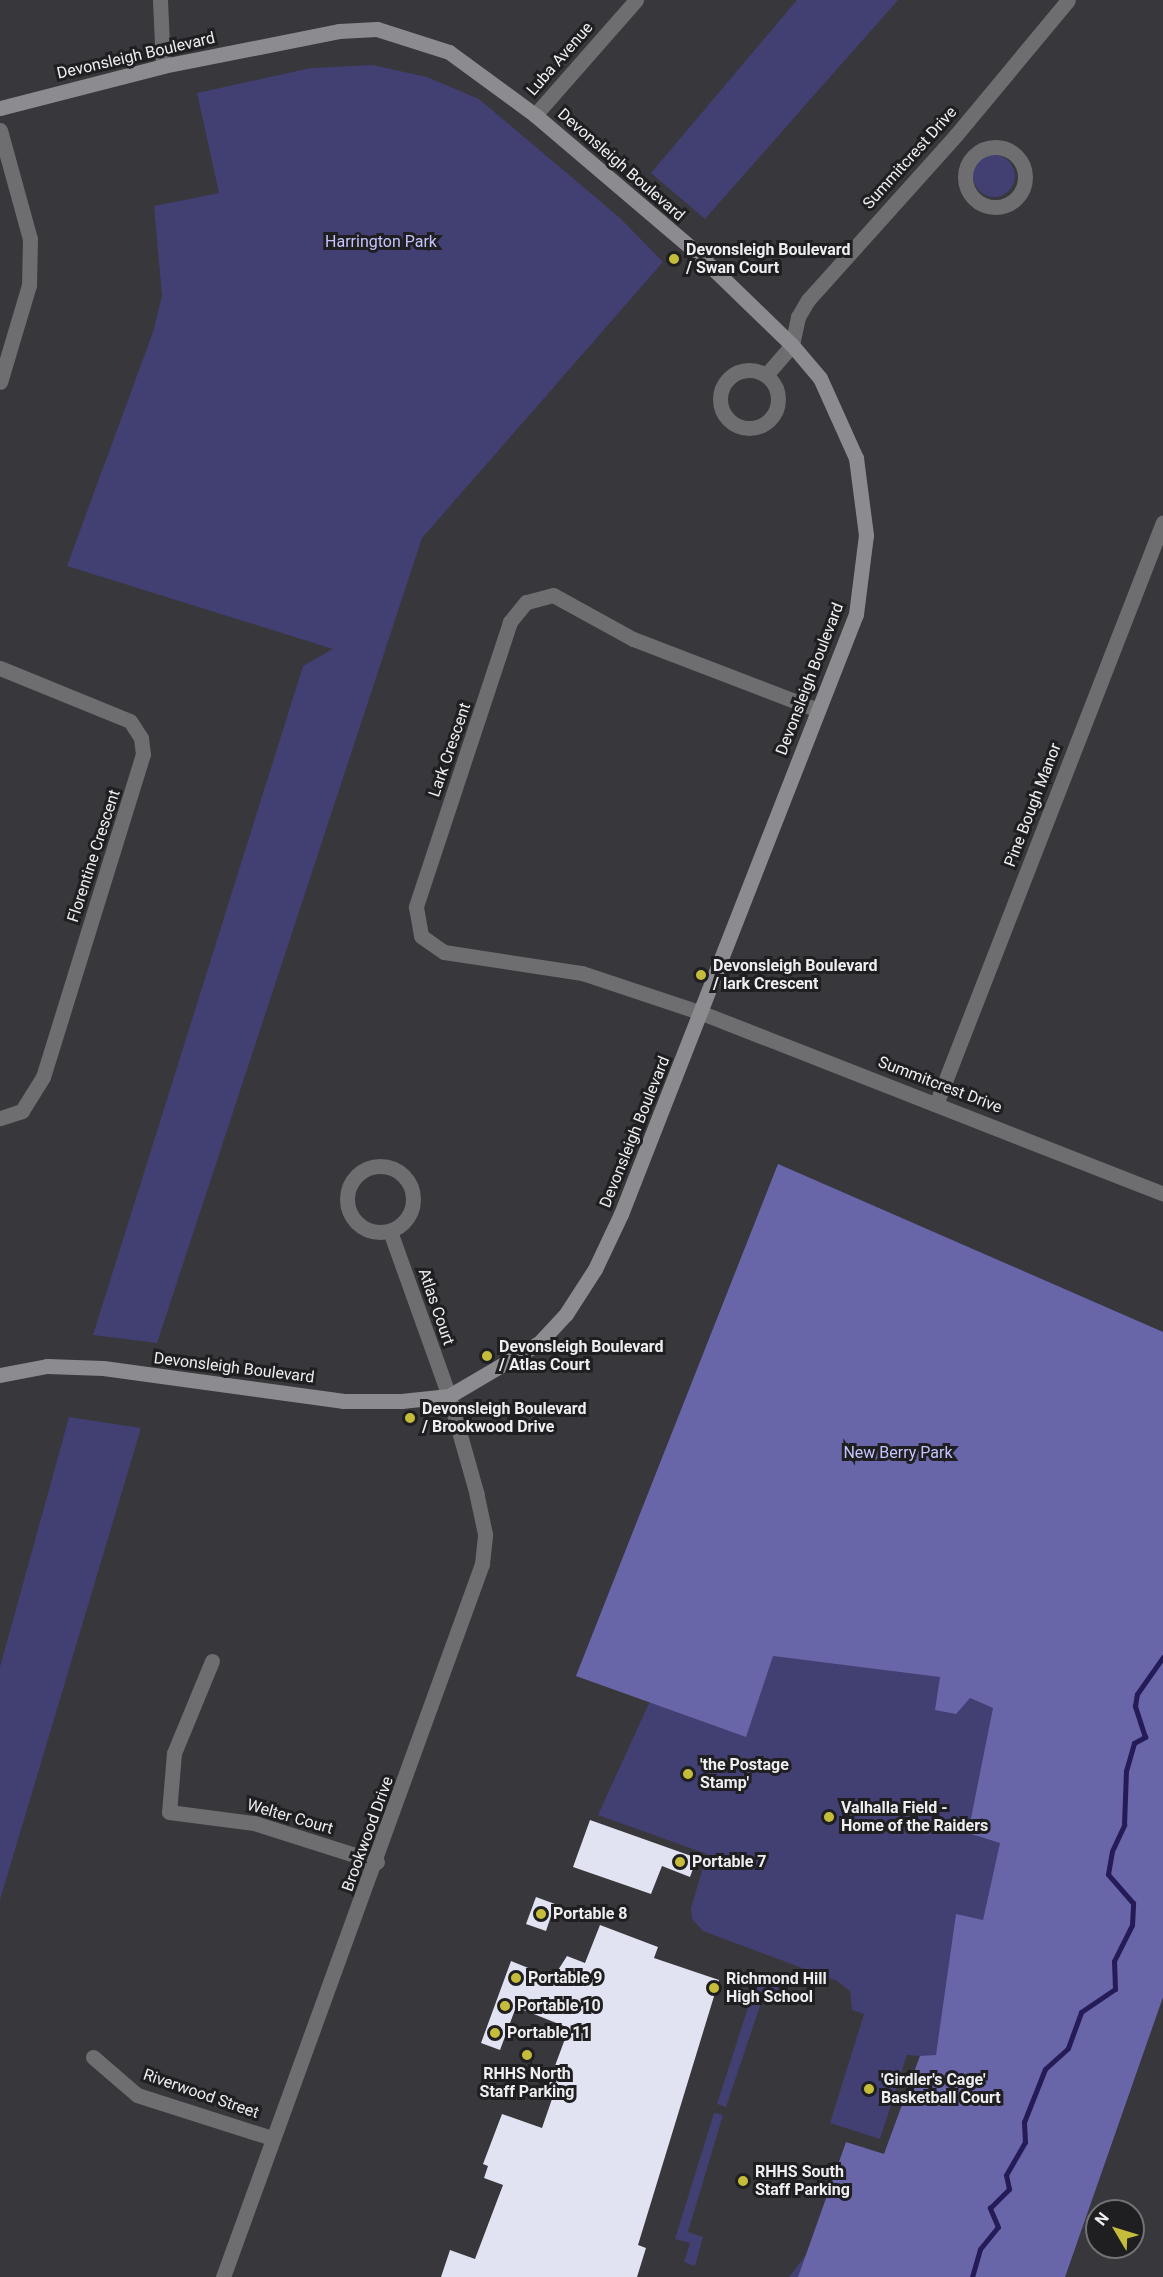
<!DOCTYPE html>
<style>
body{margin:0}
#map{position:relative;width:1163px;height:2277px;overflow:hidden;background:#37373c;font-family:Roboto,sans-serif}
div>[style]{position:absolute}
.green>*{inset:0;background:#423f72}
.round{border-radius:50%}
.forest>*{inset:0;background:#6865a8}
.stream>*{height:5px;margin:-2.5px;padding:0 2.5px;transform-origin:2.5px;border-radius:2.5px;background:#251b57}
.building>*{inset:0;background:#e2e3f2}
.street>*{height:15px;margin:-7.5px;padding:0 7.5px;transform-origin:7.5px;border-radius:7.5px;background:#6e6e70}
.street>.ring{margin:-7.5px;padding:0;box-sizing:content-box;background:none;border:15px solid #6e6e70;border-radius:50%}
.secondary>*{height:15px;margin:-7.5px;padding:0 7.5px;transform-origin:7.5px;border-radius:7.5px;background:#8c8c90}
.dots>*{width:16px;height:16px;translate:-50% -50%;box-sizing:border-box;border:3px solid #1f1f21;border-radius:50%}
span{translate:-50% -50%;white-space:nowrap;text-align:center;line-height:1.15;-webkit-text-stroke:6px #1f1f21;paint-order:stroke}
.street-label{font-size:16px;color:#eeeef1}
.park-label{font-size:16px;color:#c4c4fe}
.poi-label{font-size:16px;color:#eeeef1;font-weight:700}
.left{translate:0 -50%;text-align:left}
.north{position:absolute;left:1085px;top:2199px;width:60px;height:60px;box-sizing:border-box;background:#1f1f21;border:2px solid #727274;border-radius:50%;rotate:308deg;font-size:16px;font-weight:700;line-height:24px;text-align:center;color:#eeeef1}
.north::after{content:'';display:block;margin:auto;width:21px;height:27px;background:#c6bc3c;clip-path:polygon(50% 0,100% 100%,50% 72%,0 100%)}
</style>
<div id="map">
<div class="green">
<i style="clip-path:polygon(797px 0,898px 0,705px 219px,651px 173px)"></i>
<i style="clip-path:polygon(372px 65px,427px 77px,479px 99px,620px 218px,663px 262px,422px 538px,157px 1343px,93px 1335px,303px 666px,333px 649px,67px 566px,153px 332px,162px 296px,154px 206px,219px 193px,197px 93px,311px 68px)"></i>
<i class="round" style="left:973px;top:155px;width:42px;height:42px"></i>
<i style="clip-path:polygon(evenodd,778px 1164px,1163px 1332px,1163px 1997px,1065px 2277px,789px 2277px,884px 2154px,920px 2056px,907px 2055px,880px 2139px,830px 2123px,864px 2014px,852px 2010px,850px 1991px,837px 1981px,703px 1931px,692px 1919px,691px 1908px,707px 1854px,598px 1815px,650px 1701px,576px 1676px,778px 1164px,1032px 1690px,968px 1833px,994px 1708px,970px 1698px,1032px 1690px)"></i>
<i style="clip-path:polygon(69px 1417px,141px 1428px,0 1900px,0 1667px)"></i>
<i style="clip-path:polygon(761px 1981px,775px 1981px,780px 1995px,765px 1991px,726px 2107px,717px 2104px,753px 1992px)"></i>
<i style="clip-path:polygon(714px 2113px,723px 2115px,688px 2232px,703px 2237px,695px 2266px,684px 2262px,690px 2243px,675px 2239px)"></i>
</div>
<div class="forest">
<i style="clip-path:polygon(778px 1164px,1163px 1332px,1163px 1997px,1065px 2277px,798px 2277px,846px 2142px,884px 2154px,920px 2056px,936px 2055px,956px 1914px,983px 1920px,1000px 1843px,968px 1833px,993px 1708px,970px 1698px,956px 1714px,935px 1710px,940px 1677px,773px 1656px,746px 1737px,576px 1676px)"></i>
</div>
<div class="stream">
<i style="left:972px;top:2277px;width:29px;rotate:-74deg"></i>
<i style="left:980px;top:2249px;width:28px;rotate:-51deg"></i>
<i style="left:998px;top:2227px;width:21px;rotate:-113deg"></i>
<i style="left:990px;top:2208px;width:27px;rotate:-45deg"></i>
<i style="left:1009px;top:2189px;width:14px;rotate:-102deg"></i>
<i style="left:1006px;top:2175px;width:38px;rotate:-60deg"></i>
<i style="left:1025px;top:2142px;width:20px;rotate:-93deg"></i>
<i style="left:1024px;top:2122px;width:57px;rotate:-68.4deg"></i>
<i style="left:1045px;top:2069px;width:31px;rotate:-42deg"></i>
<i style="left:1068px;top:2048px;width:38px;rotate:-70deg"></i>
<i style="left:1081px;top:2012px;width:41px;rotate:-34.1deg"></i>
<i style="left:1115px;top:1989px;width:28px;rotate:-92deg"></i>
<i style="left:1114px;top:1961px;width:40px;rotate:-63.4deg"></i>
<i style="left:1132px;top:1925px;width:22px;rotate:-87deg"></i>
<i style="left:1133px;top:1903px;width:38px;rotate:-131deg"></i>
<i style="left:1108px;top:1874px;width:23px;rotate:-80deg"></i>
<i style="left:1112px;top:1851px;width:29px;rotate:-65deg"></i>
<i style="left:1124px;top:1825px;width:54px;rotate:-87.9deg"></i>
<i style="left:1126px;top:1771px;width:29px;rotate:-74deg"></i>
<i style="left:1134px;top:1743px;width:13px;rotate:-29deg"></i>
<i style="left:1145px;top:1737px;width:33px;rotate:-108deg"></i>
<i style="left:1135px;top:1706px;width:12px;rotate:-81deg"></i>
<i style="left:1137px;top:1694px;width:45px;rotate:-54.9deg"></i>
</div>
<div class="building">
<i style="clip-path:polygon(590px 1820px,697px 1858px,690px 1877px,662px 1866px,651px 1894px,573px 1867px)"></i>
<i style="clip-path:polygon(536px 1897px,555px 1904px,546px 1931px,526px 1924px)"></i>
<i style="clip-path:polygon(600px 1925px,658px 1947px,654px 1958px,719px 1980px,638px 2245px,646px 2248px,637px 2277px,441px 2277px,450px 2250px,475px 2259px,503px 2185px,484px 2178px,488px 2166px,483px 2164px,502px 2114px,542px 2128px,553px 2096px,545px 2093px,569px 2028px,516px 2007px,500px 2050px,481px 2043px,511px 1961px,553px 1978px,567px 1956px,585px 1963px)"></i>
</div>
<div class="street">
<i style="left:160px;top:0;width:66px;rotate:87.4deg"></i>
<i style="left:535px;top:115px;width:153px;rotate:-48.7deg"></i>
<i style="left:0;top:130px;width:113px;rotate:74.6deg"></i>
<i style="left:30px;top:239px;width:46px;rotate:91.2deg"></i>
<i style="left:29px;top:285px;width:101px;rotate:106.6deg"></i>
<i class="ring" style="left:965px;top:147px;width:45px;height:45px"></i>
<i class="ring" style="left:720px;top:370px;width:43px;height:43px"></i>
<i style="left:766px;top:375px;width:40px;rotate:-49deg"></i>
<i style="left:792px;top:345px;width:29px;rotate:-78deg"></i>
<i style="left:798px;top:317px;width:20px;rotate:-60deg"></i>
<i style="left:808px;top:300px;width:222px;rotate:-48.1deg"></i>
<i style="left:956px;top:135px;width:175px;rotate:-50.3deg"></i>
<i style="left:0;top:668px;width:140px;rotate:22.2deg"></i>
<i style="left:130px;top:721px;width:20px;rotate:57deg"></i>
<i style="left:141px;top:738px;width:16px;rotate:83deg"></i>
<i style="left:143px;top:754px;width:338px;rotate:107.2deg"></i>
<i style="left:43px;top:1077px;width:40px;rotate:122deg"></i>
<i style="left:22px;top:1111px;width:23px;rotate:162deg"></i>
<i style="left:818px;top:710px;width:198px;rotate:-159deg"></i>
<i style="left:633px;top:639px;width:91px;rotate:-151.2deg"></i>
<i style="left:553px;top:595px;width:28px;rotate:165deg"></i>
<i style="left:526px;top:602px;width:26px;rotate:129deg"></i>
<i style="left:510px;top:622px;width:300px;rotate:108.3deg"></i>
<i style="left:416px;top:907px;width:29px;rotate:80deg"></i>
<i style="left:421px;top:936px;width:28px;rotate:35deg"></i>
<i style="left:444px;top:952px;width:140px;rotate:8.7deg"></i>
<i style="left:582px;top:973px;width:126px;rotate:18.4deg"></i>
<i style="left:702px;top:1013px;width:495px;rotate:21.4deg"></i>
<i style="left:937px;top:1102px;width:622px;rotate:-68.71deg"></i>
<i class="ring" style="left:347px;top:1166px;width:51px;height:51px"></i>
<i style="left:212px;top:1661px;width:100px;rotate:112.4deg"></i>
<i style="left:174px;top:1753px;width:59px;rotate:94.8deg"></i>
<i style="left:169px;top:1812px;width:86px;rotate:7.4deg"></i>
<i style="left:254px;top:1823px;width:129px;rotate:17.6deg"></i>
<i style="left:93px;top:2057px;width:58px;rotate:40.8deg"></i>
<i style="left:137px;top:2095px;width:142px;rotate:17.7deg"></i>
<i style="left:223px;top:2277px;width:759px;rotate:-70.04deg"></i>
<i style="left:482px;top:1564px;width:30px;rotate:-84deg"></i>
<i style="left:485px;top:1534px;width:40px;rotate:-102deg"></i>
<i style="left:477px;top:1495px;width:103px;rotate:-105.8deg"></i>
<i style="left:449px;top:1396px;width:175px;rotate:-109.7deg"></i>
</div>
<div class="secondary">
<i style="left:0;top:108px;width:168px;rotate:-14.4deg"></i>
<i style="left:163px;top:66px;width:179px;rotate:-11.2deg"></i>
<i style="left:339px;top:31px;width:38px;rotate:-3deg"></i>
<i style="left:377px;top:29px;width:76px;rotate:17.7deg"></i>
<i style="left:449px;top:52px;width:107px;rotate:36.2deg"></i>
<i style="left:535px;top:115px;width:213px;rotate:40.4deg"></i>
<i style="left:697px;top:253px;width:132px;rotate:44.1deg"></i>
<i style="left:792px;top:345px;width:43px;rotate:49.7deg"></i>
<i style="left:820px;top:378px;width:88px;rotate:65.8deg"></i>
<i style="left:856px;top:458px;width:78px;rotate:82.6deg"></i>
<i style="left:866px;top:535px;width:80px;rotate:97.2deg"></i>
<i style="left:856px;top:614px;width:644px;rotate:111.39deg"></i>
<i style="left:621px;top:1214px;width:61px;rotate:115.3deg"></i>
<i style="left:595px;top:1269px;width:54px;rotate:122.8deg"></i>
<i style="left:566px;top:1314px;width:40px;rotate:133deg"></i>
<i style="left:539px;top:1343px;width:104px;rotate:149.5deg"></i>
<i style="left:449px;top:1396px;width:48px;rotate:174.1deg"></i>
<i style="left:401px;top:1401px;width:57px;rotate:180deg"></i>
<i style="left:344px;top:1401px;width:243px;rotate:-172.2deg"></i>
<i style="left:103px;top:1368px;width:56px;rotate:-178deg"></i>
<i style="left:47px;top:1366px;width:48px;rotate:169.2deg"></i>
</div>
<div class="dots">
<i style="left:674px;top:259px;background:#c6bc3c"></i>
<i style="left:701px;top:975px;background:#c6bc3c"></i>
<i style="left:487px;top:1356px;background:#c6bc3c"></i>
<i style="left:410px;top:1418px;background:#c6bc3c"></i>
<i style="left:688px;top:1774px;background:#c6bc3c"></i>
<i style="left:829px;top:1817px;background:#c6bc3c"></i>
<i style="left:680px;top:1862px;background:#c6bc3c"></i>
<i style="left:541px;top:1914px;background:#c6bc3c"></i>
<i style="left:516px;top:1978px;background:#c6bc3c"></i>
<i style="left:714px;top:1988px;background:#c6bc3c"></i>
<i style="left:505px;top:2006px;background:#c6bc3c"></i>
<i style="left:495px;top:2033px;background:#c6bc3c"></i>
<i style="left:527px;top:2055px;background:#c6bc3c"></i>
<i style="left:869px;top:2089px;background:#c6bc3c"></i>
<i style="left:743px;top:2181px;background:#c6bc3c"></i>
</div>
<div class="street-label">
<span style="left:136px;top:56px;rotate:-13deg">Devonsleigh Boulevard</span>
<span style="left:560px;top:59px;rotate:-49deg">Luba Avenue</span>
<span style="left:910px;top:158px;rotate:-48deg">Summitcrest Drive</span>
<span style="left:621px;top:165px;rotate:41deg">Devonsleigh Boulevard</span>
<span style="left:810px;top:679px;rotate:-69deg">Devonsleigh Boulevard</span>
<span style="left:450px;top:750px;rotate:-71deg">Lark Crescent</span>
<span style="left:1033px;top:805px;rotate:-69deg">Pine Bough Manor</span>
<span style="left:94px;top:856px;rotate:-72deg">Florentine Crescent</span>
<span style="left:940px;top:1085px;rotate:21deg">Summitcrest Drive</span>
<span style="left:635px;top:1132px;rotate:-68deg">Devonsleigh Boulevard</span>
<span style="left:436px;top:1307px;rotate:71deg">Atlas Court</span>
<span style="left:234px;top:1368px;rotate:7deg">Devonsleigh Boulevard</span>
<span style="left:290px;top:1817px;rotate:16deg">Welter Court</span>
<span style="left:368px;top:1834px;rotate:-70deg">Brookwood Drive</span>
<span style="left:201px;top:2094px;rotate:19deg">Riverwood Street</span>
</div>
<div class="park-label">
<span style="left:381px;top:242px">Harrington Park</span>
<span style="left:898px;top:1453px">New Berry Park</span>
</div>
<div class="poi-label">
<span class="left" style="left:686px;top:259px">Devonsleigh Boulevard<br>/ Swan Court</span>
<span class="left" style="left:713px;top:975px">Devonsleigh Boulevard<br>/ lark Crescent</span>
<span class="left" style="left:499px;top:1356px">Devonsleigh Boulevard<br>/ Atlas Court</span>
<span class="left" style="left:422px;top:1418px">Devonsleigh Boulevard<br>/ Brookwood Drive</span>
<span class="left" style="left:700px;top:1774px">'the Postage<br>Stamp'</span>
<span class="left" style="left:841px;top:1817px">Valhalla Field -<br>Home of the Raiders</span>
<span class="left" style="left:692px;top:1862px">Portable 7</span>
<span class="left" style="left:553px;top:1914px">Portable 8</span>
<span class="left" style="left:528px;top:1978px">Portable 9</span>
<span class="left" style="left:726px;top:1988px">Richmond Hill<br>High School</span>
<span class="left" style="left:517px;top:2006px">Portable 10</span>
<span class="left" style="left:507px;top:2033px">Portable 11</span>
<span style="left:527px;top:2083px">RHHS North<br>Staff Parking</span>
<span class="left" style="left:881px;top:2089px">'Girdler's Cage'<br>Basketball Court</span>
<span class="left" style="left:755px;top:2181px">RHHS South<br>Staff Parking</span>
</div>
<div class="north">N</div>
</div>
